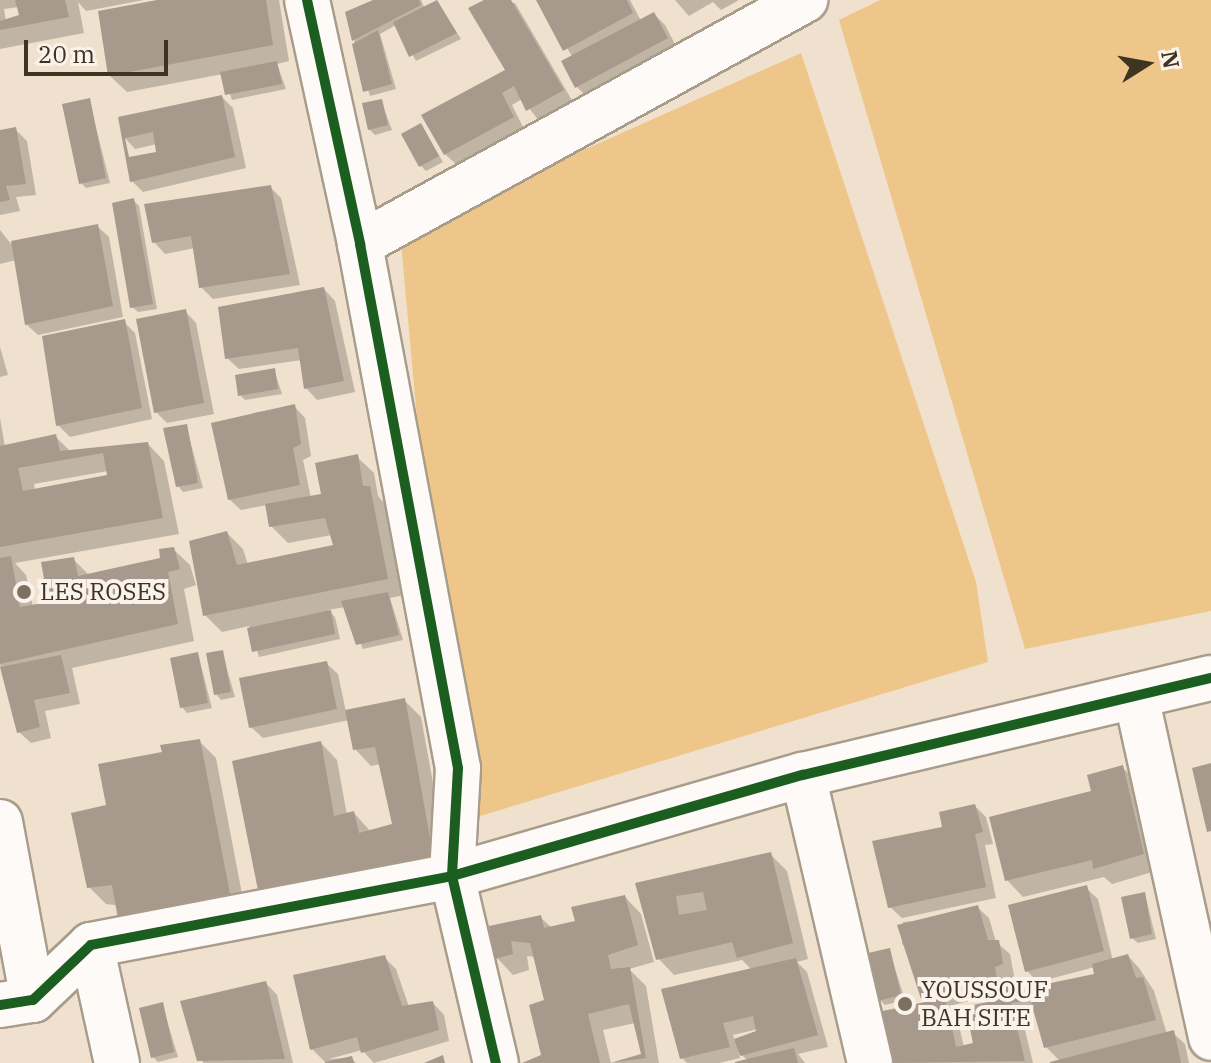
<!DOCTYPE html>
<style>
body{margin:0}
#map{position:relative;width:1211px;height:1063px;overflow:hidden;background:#f0e1ce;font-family:"IBM Plex Serif",serif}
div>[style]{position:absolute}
.green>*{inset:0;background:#efc68a}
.shadow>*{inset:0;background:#0003}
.building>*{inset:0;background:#a7998b}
.roads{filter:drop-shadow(2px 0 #a89c8b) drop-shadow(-2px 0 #a89c8b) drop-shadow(0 2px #a89c8b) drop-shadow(0 -2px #a89c8b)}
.minor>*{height:44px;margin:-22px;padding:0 22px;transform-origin:22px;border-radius:22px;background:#fdfaf8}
.cycleway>*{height:10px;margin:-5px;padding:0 5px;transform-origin:5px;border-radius:5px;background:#1b5e20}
.dots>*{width:22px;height:22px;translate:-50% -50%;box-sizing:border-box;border:4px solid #faf3eb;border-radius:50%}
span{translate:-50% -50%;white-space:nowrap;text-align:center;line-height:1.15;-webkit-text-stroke:8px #faf3eb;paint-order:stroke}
.poi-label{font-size:24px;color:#403322}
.left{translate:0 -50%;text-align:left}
.north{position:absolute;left:1107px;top:24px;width:80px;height:80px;-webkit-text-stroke:6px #faf3eb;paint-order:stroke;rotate:79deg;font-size:22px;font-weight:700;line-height:32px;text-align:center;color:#403322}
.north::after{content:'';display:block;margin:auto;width:28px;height:36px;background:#403322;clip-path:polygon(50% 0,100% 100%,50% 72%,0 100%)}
.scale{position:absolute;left:24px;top:40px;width:144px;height:36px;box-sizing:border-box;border:4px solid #403322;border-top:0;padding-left:10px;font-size:24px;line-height:28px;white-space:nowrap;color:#403322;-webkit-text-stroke:6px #faf3eb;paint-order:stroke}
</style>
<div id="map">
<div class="green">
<i style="clip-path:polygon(880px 0,1211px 0,1211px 611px,1025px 649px,839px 20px)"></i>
<i style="clip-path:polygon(801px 53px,976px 582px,988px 662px,454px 824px,400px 232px)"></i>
</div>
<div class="shadow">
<i style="clip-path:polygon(evenodd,0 0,144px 0,86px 11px,78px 2px,84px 33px,0 49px,0 0,19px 7px,21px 17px,6px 21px,4px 9px,19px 7px)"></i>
<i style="clip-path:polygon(168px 0,279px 0,289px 61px,277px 64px,286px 89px,232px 100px,223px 74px,127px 92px,110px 76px)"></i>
<i style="clip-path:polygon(378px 0,421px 0,424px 7px,436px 1px,461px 39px,416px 61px,396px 25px,380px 34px,396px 89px,370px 96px,354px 40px)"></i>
<i style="clip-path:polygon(488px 0,515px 3px,573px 102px,539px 121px,522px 99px,512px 105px,524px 129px,457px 165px,445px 154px,507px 71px)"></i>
<i style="clip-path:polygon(538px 0,630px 0,641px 21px,654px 14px,665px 25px,678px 50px,588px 98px,577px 87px,573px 58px)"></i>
<i style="clip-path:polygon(675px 0,739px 0,721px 10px,713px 2px,689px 16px)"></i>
<i style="clip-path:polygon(222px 97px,233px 108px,246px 168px,143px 192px,132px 181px,158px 154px,157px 144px,135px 149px,124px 137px)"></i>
<i style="clip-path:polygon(89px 100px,110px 183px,86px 188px,81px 183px)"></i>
<i style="clip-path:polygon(381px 101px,392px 130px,375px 135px,369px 129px)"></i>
<i style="clip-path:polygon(421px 125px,443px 162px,426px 171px,421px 166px)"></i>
<i style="clip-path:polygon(15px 129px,27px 141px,36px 195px,16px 197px,20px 211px,0 215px,0 132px)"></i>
<i style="clip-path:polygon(270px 187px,281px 198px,300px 285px,213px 299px,201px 287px,195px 248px,165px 254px,154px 242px)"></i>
<i style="clip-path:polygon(134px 201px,139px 206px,157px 309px,138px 312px,132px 307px)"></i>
<i style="clip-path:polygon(97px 226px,109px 237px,123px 317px,38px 335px,26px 324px,16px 260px,0 264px,0 230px,11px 244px)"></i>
<i style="clip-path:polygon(324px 289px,335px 301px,355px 392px,317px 400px,306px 388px,302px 360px,239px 369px,227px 358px,301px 291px)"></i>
<i style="clip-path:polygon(185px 311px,196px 323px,214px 414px,167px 423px,156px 412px)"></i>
<i style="clip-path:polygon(124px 322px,135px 333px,152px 419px,70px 437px,58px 425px)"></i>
<i style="clip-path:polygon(0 347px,8px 375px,0 377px)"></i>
<i style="clip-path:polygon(274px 370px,282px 394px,245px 400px,240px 395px)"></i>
<i style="clip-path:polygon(294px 406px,305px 418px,311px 456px,303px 460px,311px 498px,323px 496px,357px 457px,374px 473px,378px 496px,386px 505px,404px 595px,390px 598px,403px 640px,363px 649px,345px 607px,328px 610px,335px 617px,340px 639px,259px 657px,249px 626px,222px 632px,205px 615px,227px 533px,243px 549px,248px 565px,335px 547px,332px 535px,288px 543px,271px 526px,267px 505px,241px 510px,229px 499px,253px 413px)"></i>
<i style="clip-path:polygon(evenodd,0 418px,5px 447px,56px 437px,71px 452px,148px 444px,164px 461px,179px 534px,15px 563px,26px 575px,33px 607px,50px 604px,73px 559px,90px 576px,163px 559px,173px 549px,190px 565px,196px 585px,184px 589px,194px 641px,72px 668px,80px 704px,45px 711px,51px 738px,31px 743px,19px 732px,0 664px,0 418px,108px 471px,110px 477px,35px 491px,34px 484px,108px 471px)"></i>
<i style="clip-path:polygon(186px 426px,203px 488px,183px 492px,178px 486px)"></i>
<i style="clip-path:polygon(222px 652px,235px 697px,221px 700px,216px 694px)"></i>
<i style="clip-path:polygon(198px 654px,212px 708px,187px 713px,182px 707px)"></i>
<i style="clip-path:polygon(326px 663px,338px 674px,346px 712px,405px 701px,421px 717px,451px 882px,280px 921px,321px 743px,337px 760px,347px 815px,354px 813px,371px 832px,395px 826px,381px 764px,371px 766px,355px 749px,349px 720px,263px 738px,251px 727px)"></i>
<i style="clip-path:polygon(199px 741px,216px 758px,247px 920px,106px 904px,89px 887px,108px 807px,164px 754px)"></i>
<i style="clip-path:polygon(1123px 768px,1139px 784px,1159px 870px,1112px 884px,1104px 877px,1023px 897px,1007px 880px)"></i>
<i style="clip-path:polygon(975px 806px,986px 817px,993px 844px,985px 845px,996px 898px,902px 918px,890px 907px,944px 828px)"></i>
<i style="clip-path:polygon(evenodd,770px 854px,787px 871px,808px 959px,797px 962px,807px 972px,828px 1047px,798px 1054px,805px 1063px,739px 1063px,748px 1061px,738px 1051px,740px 1058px,719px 1063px,687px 1063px,682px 1058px,752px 970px,742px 960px,674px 975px,658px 958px,638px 884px,770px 854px,758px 1029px,758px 1033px,735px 1041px,733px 1035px,758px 1029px)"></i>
<i style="clip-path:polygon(evenodd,1086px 888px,1098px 899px,1113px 961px,1128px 956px,1139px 968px,1154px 991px,1167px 1034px,1173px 1033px,1185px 1044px,1189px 1063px,1053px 1063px,1060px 1061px,1046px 1047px,1036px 1012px,1021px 1014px,1033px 1063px,896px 1063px,881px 1013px,928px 1003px,910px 952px,902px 944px,903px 922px,951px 918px,950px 912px,977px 907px,989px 918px,996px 942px,1010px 954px,1014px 976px,1006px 983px,1016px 980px,1031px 996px,1096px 975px,1095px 967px,1038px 982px,1027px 971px,1086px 888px,989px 996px,991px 1004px,954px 1011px,949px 1006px,989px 996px,1086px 888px,972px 1027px,976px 1045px,964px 1047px,960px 1030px,972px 1027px)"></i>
<i style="clip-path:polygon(1145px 894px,1156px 939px,1138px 943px,1132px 938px)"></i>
<i style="clip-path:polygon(625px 897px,641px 914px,654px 962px,629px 969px,646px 986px,659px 1063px,613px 1063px,643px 1056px,635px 1023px,603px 1030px,611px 1063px,524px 1063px,543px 1056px,546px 1001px,536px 957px,527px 956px,529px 970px,513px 975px,497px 958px,491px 928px,540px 917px,552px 928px,577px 923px)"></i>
<i style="clip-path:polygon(889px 950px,905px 1000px,885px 1005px,880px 1000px)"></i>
<i style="clip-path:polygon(384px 957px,396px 969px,409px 1007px,433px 1003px,444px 1015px,449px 1041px,374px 1063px,362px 1050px,329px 1059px,351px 1058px,356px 1063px,326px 1063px,312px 1049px,295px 977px)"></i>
<i style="clip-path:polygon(266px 983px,277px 995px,293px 1063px,203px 1063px,183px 1003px)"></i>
<i style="clip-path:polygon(162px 1004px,178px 1057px,158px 1062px,153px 1057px)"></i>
</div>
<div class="building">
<i style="clip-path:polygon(15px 0,65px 0,69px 17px,0 30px,0 21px,19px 15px)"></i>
<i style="clip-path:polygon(157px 0,266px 0,273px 45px,108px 76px,98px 11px)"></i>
<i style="clip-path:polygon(373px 0,419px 0,421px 5px,352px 41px,345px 12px)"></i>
<i style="clip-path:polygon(437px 0,457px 33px,409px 57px,393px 22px)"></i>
<i style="clip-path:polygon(484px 0,511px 0,564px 90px,526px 111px,514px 86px,502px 93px,514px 117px,444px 155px,421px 115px,505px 70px,468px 8px)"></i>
<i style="clip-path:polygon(536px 0,627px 0,633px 13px,563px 51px)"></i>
<i style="clip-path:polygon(654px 12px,668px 38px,575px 88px,561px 61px)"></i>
<i style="clip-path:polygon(378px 30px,392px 84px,363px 92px,352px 44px)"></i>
<i style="clip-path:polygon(277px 61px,282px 84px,225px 95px,220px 72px)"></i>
<i style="clip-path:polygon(evenodd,222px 95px,235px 157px,130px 182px,118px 117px,222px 95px,153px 132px,156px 152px,129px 157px,125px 138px,153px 132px)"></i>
<i style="clip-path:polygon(90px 98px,106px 178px,79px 184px,62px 104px)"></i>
<i style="clip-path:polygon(382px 99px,388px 125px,368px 130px,362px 103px)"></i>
<i style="clip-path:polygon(421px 123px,439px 156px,419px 167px,401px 134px)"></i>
<i style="clip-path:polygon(16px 127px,26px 184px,6px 186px,10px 200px,0 202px,0 130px)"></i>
<i style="clip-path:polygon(271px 185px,290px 274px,199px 288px,191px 236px,152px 243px,144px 204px)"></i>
<i style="clip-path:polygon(134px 198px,153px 304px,130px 308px,112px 203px)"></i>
<i style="clip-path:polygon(98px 224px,113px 306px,25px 325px,11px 241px)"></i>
<i style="clip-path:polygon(324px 287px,344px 381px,304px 389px,298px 348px,225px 359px,218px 307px)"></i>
<i style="clip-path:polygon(186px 309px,204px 403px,154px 413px,136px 319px)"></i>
<i style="clip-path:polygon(125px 319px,142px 408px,56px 426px,42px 336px)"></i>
<i style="clip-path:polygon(275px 368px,278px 389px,238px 396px,235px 375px)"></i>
<i style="clip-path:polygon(295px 404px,301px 444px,293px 448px,300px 485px,228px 500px,211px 423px)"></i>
<i style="clip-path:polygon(187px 424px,198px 483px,176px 487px,163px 428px)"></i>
<i style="clip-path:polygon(evenodd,56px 434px,60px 451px,148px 442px,163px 518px,0 547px,0 446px,56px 434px,103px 453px,107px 475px,23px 491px,18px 468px,103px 453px)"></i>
<i style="clip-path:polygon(358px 454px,363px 486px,370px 486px,388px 579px,203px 616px,189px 541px,227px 531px,237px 565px,333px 545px,325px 518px,269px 527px,265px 504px,321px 494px,315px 463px)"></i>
<i style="clip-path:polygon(174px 547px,180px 569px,168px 572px,178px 624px,0 664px,0 558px,11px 556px,20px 607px,48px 602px,41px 562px,74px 557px,78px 576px,160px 558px,159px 549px)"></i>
<i style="clip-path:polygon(388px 592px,399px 635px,356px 645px,341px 601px)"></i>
<i style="clip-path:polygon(331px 610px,335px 634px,252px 652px,247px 628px)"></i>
<i style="clip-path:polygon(223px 650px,231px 692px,214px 695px,206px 653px)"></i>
<i style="clip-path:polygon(198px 652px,208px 703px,180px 708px,170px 658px)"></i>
<i style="clip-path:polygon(61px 655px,70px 693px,34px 700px,40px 727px,17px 733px,0 667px)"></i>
<i style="clip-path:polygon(327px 661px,337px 709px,249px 728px,239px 678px)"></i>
<i style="clip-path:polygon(405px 698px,435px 866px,261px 905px,232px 761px,321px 741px,334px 816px,354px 811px,359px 833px,392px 824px,375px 747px,353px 750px,345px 710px)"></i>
<i style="clip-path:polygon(200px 739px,232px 904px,120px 930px,112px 885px,87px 888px,71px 813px,106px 805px,98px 764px,162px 752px,160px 745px)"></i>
<i style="clip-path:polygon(1211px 763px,1211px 831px,1207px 832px,1192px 768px)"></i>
<i style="clip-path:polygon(1123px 765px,1144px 854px,1093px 869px,1092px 860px,1005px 881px,989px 817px,1091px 791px,1087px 775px)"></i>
<i style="clip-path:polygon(975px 804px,983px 832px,975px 834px,986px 887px,888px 908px,872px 841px,942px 827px,939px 812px)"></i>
<i style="clip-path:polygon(evenodd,771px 852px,793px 943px,737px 958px,732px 942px,656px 960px,635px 883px,771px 852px,703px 892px,707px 910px,679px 915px,676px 896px,703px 892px)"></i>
<i style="clip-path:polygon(1087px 885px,1104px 951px,1025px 972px,1008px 905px)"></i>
<i style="clip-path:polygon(1145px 892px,1152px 934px,1130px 939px,1121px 897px)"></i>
<i style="clip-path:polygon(625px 895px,638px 945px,608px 955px,611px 969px,630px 967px,646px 1058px,610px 1063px,641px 1054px,629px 1004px,588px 1014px,600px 1063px,522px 1063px,541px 1055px,529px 1005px,544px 1000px,530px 943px,511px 941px,513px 954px,495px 959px,489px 926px,541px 915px,544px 928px,575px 921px,571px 907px)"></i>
<i style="clip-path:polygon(978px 905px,988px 940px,999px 940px,1003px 964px,995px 967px,997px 980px,921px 999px,897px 925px)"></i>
<i style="clip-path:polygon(890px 948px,901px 995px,878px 1001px,868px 953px)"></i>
<i style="clip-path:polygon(1128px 954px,1136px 978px,1143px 977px,1156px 1020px,1044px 1048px,1027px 988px,1094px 974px,1092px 964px)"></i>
<i style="clip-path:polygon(385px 955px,402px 1006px,433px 1001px,439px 1030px,361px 1053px,357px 1037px,310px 1050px,293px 975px)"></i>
<i style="clip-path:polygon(796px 958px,818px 1035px,740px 1056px,734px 1039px,756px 1031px,753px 1016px,723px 1023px,730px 1047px,680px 1059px,661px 989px)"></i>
<i style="clip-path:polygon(evenodd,1017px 978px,1023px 1001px,1011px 1003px,1025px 1061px,894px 1063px,878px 1012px,944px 998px,948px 1010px,988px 1002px,984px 986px,1017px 978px,967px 1015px,973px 1043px,956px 1047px,950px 1019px,967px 1015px)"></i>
<i style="clip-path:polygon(266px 981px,285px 1059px,197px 1061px,180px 1001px)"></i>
<i style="clip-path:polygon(163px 1002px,174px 1052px,151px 1058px,139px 1008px)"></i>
<i style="clip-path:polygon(1174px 1030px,1181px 1063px,1050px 1063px,1050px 1062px)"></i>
<i style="clip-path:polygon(794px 1048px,798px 1063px,735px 1063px,735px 1062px)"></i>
<i style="clip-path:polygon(443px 1055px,445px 1063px,424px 1063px)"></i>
<i style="clip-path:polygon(352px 1056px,354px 1063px,325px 1063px,325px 1062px)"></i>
</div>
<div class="roads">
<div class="minor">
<i style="left:307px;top:0;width:250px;rotate:77.7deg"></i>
<i style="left:360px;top:244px;width:533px;rotate:79.41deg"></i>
<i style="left:458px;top:768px;width:108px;rotate:93.2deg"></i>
<i style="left:452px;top:876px;width:192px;rotate:76.8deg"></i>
<i style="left:360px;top:244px;width:508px;rotate:-28.74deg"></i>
<i style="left:1136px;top:696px;width:350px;rotate:77.6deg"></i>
<i style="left:803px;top:775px;width:296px;rotate:76.9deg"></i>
<i style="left:0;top:822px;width:181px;rotate:79.5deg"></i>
<i style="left:91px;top:945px;width:121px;rotate:77.6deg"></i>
<i style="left:0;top:1005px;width:33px;rotate:-9deg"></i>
<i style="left:33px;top:1000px;width:80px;rotate:-43.5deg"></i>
<i style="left:91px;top:945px;width:368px;rotate:-10.8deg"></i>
<i style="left:452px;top:876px;width:365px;rotate:-16.1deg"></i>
<i style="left:803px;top:775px;width:419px;rotate:-13.4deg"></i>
</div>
</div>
<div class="cycleway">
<i style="left:307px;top:0;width:250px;rotate:77.7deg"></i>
<i style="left:360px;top:244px;width:533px;rotate:79.41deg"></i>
<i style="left:458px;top:768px;width:108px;rotate:93.2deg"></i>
<i style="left:452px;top:876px;width:192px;rotate:76.8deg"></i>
<i style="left:0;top:1005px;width:33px;rotate:-9deg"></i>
<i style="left:33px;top:1000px;width:80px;rotate:-43.5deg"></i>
<i style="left:91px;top:945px;width:368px;rotate:-10.8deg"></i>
<i style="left:452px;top:876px;width:365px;rotate:-16.1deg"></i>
<i style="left:803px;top:775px;width:419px;rotate:-13.4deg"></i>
</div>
<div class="dots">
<i style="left:24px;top:592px;background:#7e705e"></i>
<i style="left:905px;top:1004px;background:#7e705e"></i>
</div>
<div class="poi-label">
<span class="left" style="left:40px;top:592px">LES ROSES</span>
<span class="left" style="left:921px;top:1004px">YOUSSOUF<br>BAH SITE</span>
</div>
<div class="north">N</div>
<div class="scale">20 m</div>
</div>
